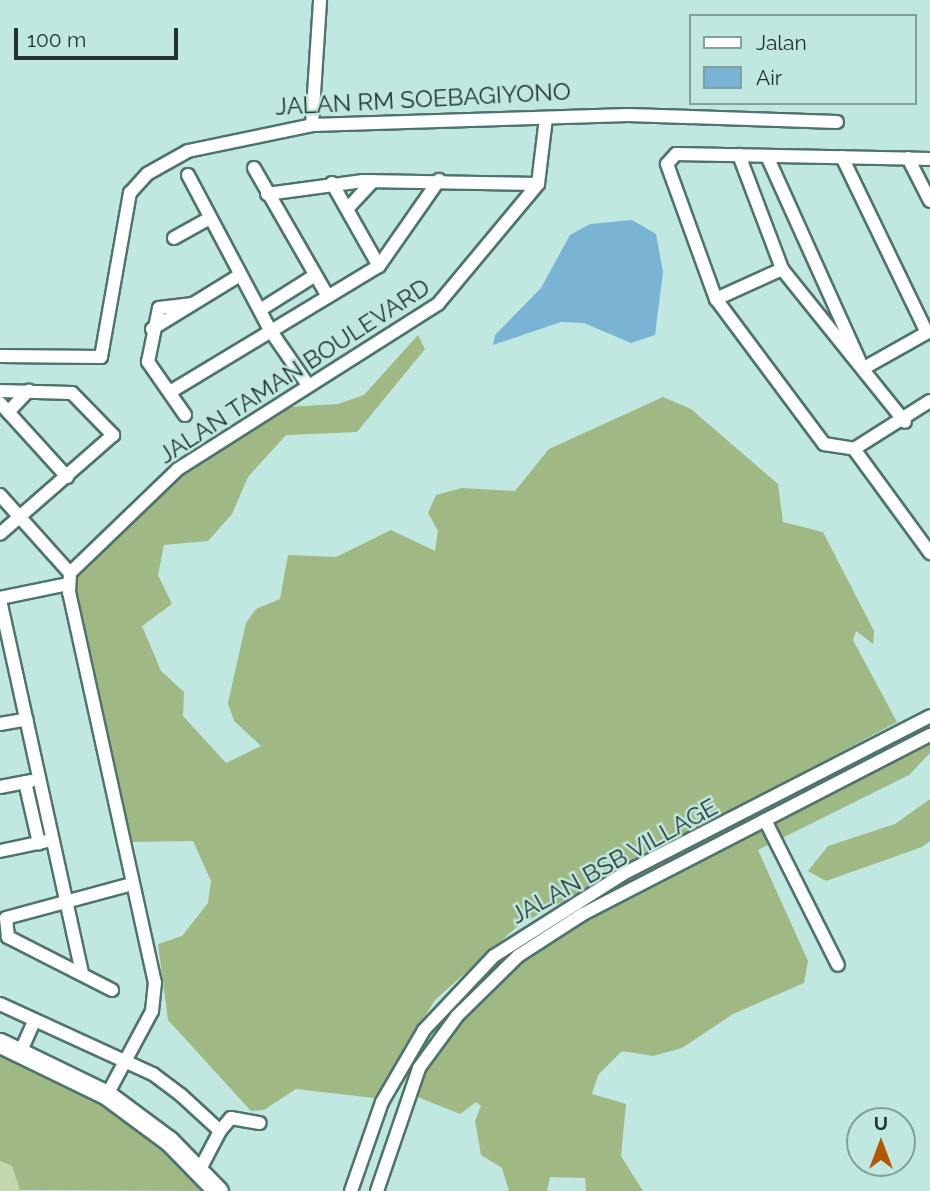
<!DOCTYPE html>
<style>
body{margin:0}
#map{position:relative;width:930px;height:1191px;overflow:hidden;background:#c0e8e0;font-family:Raleway,sans-serif}
div>[style]{position:absolute}
.green>*{inset:0;background:#c3d8ad}
.forest>*{inset:0;background:#9fb884}
.water>*{inset:0;background:#79b4d4}
.roads{filter:drop-shadow(2px 0 #4f746d) drop-shadow(-2px 0 #4f746d) drop-shadow(0 2px #4f746d) drop-shadow(0 -2px #4f746d)}
.street>*{height:12px;margin:-6px;padding:0 6px;transform-origin:6px;border-radius:6px;background:#fff}
.primary>*{height:19px;margin:-9.5px;padding:0 9.5px;transform-origin:9.5px;border-radius:9.5px;background:#fff}
span{translate:-50% -50%;white-space:nowrap;text-align:center;line-height:1.15;-webkit-text-stroke:5px #c0e8e0;paint-order:stroke}
.street-label{font-size:24px;color:#23332f}
.legend{position:absolute;left:689px;top:14px;width:228px;height:91px;box-sizing:border-box;background:#c0e8e0;border:2px solid #81a099;margin:0;padding:9px 12px;list-style:none;font-size:21px;color:#23332f}
.legend li{display:flex;align-items:center;gap:14px;height:35px}
.legend b{width:35px;border:2px solid #81a099}
.north{position:absolute;left:846px;top:1107px;width:70px;height:70px;box-sizing:border-box;background:#c0e8e0;border:2px solid #81a099;border-radius:50%;rotate:0deg;font-size:19px;font-weight:700;line-height:28px;text-align:center;color:#23332f}
.north::after{content:'';display:block;margin:auto;width:24px;height:32px;background:#b45606;clip-path:polygon(50% 0,100% 100%,50% 72%,0 100%)}
.scale{position:absolute;left:14px;top:28px;width:164px;height:32px;box-sizing:border-box;border:4px solid #23332f;border-top:0;padding-left:9px;font-size:21px;line-height:24px;white-space:nowrap;color:#23332f;-webkit-text-stroke:5px #c0e8e0;paint-order:stroke}
</style>
<div id="map">
<div class="green">
<i style="clip-path:polygon(0 1161px,12px 1166px,22px 1191px,0 1191px)"></i>
</div>
<div class="forest">
<i style="clip-path:polygon(418px 335px,425px 349px,357px 432px,286px 435px,248px 477px,232px 514px,208px 541px,164px 545px,158px 575px,172px 604px,142px 626px,161px 671px,184px 692px,183px 716px,226px 763px,261px 746px,234px 721px,228px 703px,246px 623px,256px 609px,280px 599px,288px 555px,336px 557px,391px 530px,435px 551px,438px 531px,428px 513px,436px 495px,462px 488px,515px 491px,549px 449px,663px 397px,691px 409px,778px 484px,783px 522px,823px 532px,874px 631px,873px 644px,856px 631px,853px 640px,897px 722px,519px 925px,435px 1000px,374px 1098px,296px 1089px,264px 1110px,251px 1111px,168px 1020px,158px 944px,182px 936px,208px 903px,211px 881px,193px 841px,129px 842px,75px 588px,79px 572px,176px 480px,287px 407px,338px 404px,364px 395px)"></i>
<i style="clip-path:polygon(930px 738px,930px 753px,909px 775px,758px 850px,808px 961px,804px 983px,733px 1014px,682px 1048px,653px 1056px,622px 1051px,598px 1075px,592px 1094px,626px 1104px,621px 1156px,643px 1191px,586px 1191px,585px 1178px,550px 1177px,547px 1191px,509px 1191px,502px 1168px,481px 1155px,475px 1121px,481px 1106px,476px 1102px,460px 1114px,410px 1094px,440px 1041px,520px 958px,584px 917px)"></i>
<i style="clip-path:polygon(930px 799px,930px 841px,922px 847px,826px 881px,808px 871px,828px 846px,895px 824px)"></i>
<i style="clip-path:polygon(0 1049px,114px 1107px,175px 1154px,208px 1191px,20px 1190px,12px 1166px,0 1161px)"></i>
</div>
<div class="water">
<i style="clip-path:polygon(632px 220px,656px 234px,663px 272px,655px 335px,631px 343px,584px 323px,561px 322px,493px 345px,495px 335px,541px 288px,570px 235px,590px 224px)"></i>
</div>
<div class="roads">
<div class="street">
<i style="left:312px;top:125px;width:125px;rotate:-86.3deg"></i>
<i style="left:739px;top:155px;width:122px;rotate:69.3deg"></i>
<i style="left:782px;top:269px;width:196px;rotate:51.2deg"></i>
<i style="left:767px;top:156px;width:224px;rotate:65.7deg"></i>
<i style="left:842px;top:157px;width:195px;rotate:64.2deg"></i>
<i style="left:908px;top:158px;width:48px;rotate:62.9deg"></i>
<i style="left:930px;top:159px;width:254px;rotate:-178.9deg"></i>
<i style="left:676px;top:154px;width:13px;rotate:132deg"></i>
<i style="left:667px;top:164px;width:144px;rotate:70.1deg"></i>
<i style="left:716px;top:299px;width:181px;rotate:53.3deg"></i>
<i style="left:824px;top:444px;width:30px;rotate:9deg"></i>
<i style="left:854px;top:449px;width:90px;rotate:-32.3deg"></i>
<i style="left:254px;top:168px;width:146px;rotate:60.1deg"></i>
<i style="left:188px;top:175px;width:175px;rotate:62.1deg"></i>
<i style="left:270px;top:330px;width:67px;rotate:55.4deg"></i>
<i style="left:332px;top:183px;width:95px;rotate:60.5deg"></i>
<i style="left:267px;top:194px;width:97px;rotate:-7.7deg"></i>
<i style="left:363px;top:181px;width:175px;rotate:1deg"></i>
<i style="left:348px;top:208px;width:37px;rotate:-47deg"></i>
<i style="left:174px;top:238px;width:38px;rotate:-29deg"></i>
<i style="left:716px;top:299px;width:72px;rotate:-24.4deg"></i>
<i style="left:260px;top:310px;width:64px;rotate:-32.2deg"></i>
<i style="left:152px;top:329px;width:103px;rotate:-31.5deg"></i>
<i style="left:0;top:356px;width:101px;rotate:0.6deg"></i>
<i style="left:101px;top:357px;width:167px;rotate:-80deg"></i>
<i style="left:130px;top:193px;width:25px;rotate:-48deg"></i>
<i style="left:147px;top:174px;width:47px;rotate:-29.3deg"></i>
<i style="left:188px;top:151px;width:127px;rotate:-11.8deg"></i>
<i style="left:312px;top:125px;width:316px;rotate:-1.8deg"></i>
<i style="left:628px;top:115px;width:209px;rotate:1.9deg"></i>
<i style="left:864px;top:368px;width:76px;rotate:-29.3deg"></i>
<i style="left:0;top:391px;width:72px;rotate:1.6deg"></i>
<i style="left:72px;top:393px;width:59px;rotate:45.7deg"></i>
<i style="left:113px;top:435px;width:150px;rotate:138.8deg"></i>
<i style="left:170px;top:392px;width:244px;rotate:-31.1deg"></i>
<i style="left:379px;top:266px;width:105px;rotate:-55.1deg"></i>
<i style="left:0;top:403px;width:100px;rotate:47.8deg"></i>
<i style="left:8px;top:412px;width:30px;rotate:-46deg"></i>
<i style="left:185px;top:415px;width:65px;rotate:-124.9deg"></i>
<i style="left:148px;top:362px;width:55px;rotate:-78.5deg"></i>
<i style="left:159px;top:308px;width:32px;rotate:-7deg"></i>
<i style="left:854px;top:449px;width:129px;rotate:53.8deg"></i>
<i style="left:0;top:495px;width:105px;rotate:48.1deg"></i>
<i style="left:0;top:598px;width:69px;rotate:-11.6deg"></i>
<i style="left:0;top:600px;width:383px;rotate:77.6deg"></i>
<i style="left:0;top:724px;width:27px;rotate:-10deg"></i>
<i style="left:25px;top:782px;width:63px;rotate:77.1deg"></i>
<i style="left:0;top:787px;width:31px;rotate:-11deg"></i>
<i style="left:765px;top:820px;width:162px;rotate:63.3deg"></i>
<i style="left:0;top:851px;width:49px;rotate:-11.8deg"></i>
<i style="left:112px;top:990px;width:117px;rotate:-153deg"></i>
<i style="left:8px;top:937px;width:19px;rotate:-96deg"></i>
<i style="left:6px;top:918px;width:131px;rotate:-15.1deg"></i>
<i style="left:0;top:1004px;width:168px;rotate:24.6deg"></i>
<i style="left:153px;top:1074px;width:35px;rotate:37deg"></i>
<i style="left:181px;top:1095px;width:53px;rotate:42.7deg"></i>
<i style="left:220px;top:1131px;width:45px;rotate:117.7deg"></i>
<i style="left:20px;top:1053px;width:32px;rotate:-66deg"></i>
<i style="left:107px;top:1095px;width:95px;rotate:-61.8deg"></i>
<i style="left:152px;top:1011px;width:28px;rotate:-84deg"></i>
<i style="left:155px;top:983px;width:399px;rotate:-102.4deg"></i>
<i style="left:69px;top:593px;width:20px;rotate:-87deg"></i>
<i style="left:70px;top:573px;width:150px;rotate:-43.9deg"></i>
<i style="left:178px;top:469px;width:308px;rotate:-32.4deg"></i>
<i style="left:438px;top:304px;width:156px;rotate:-50.2deg"></i>
<i style="left:538px;top:184px;width:66px;rotate:-83.1deg"></i>
<i style="left:220px;top:1131px;width:17px;rotate:-50deg"></i>
<i style="left:231px;top:1118px;width:29px;rotate:10deg"></i>
<i style="left:351px;top:1191px;width:94px;rotate:-70.8deg"></i>
<i style="left:382px;top:1102px;width:83px;rotate:-59.7deg"></i>
<i style="left:424px;top:1030px;width:102px;rotate:-46.6deg"></i>
<i style="left:494px;top:956px;width:153px;rotate:-32.4deg"></i>
<i style="left:623px;top:874px;width:345px;rotate:-27.2deg"></i>
<i style="left:377px;top:1191px;width:130px;rotate:-71.1deg"></i>
<i style="left:419px;top:1068px;width:64px;rotate:-53.8deg"></i>
<i style="left:457px;top:1016px;width:86px;rotate:-44.5deg"></i>
<i style="left:518px;top:956px;width:77px;rotate:-32.9deg"></i>
<i style="left:583px;top:914px;width:390px;rotate:-27.3deg"></i>
</div>
<div class="primary">
<i style="left:0;top:1043px;width:119px;rotate:25.9deg"></i>
<i style="left:107px;top:1095px;width:77px;rotate:36.6deg"></i>
<i style="left:169px;top:1141px;width:70px;rotate:45.6deg"></i>
</div>
</div>
<div class="street-label">
<span style="left:423px;top:99px;rotate:-3deg">JALAN RM SOEBAGIYONO</span>
<span style="left:294px;top:371px;rotate:-33deg">JALAN TAMAN BOULEVARD</span>
<span style="left:614px;top:861px;rotate:-29deg">JALAN BSB VILLAGE</span>
</div>
<ul class="legend">
<li><b style="height:9px;background:#fff"></b>Jalan</li>
<li><b style="height:19px;background:#79b4d4"></b>Air</li>
</ul>
<div class="north">U</div>
<div class="scale">100 m</div>
</div>
